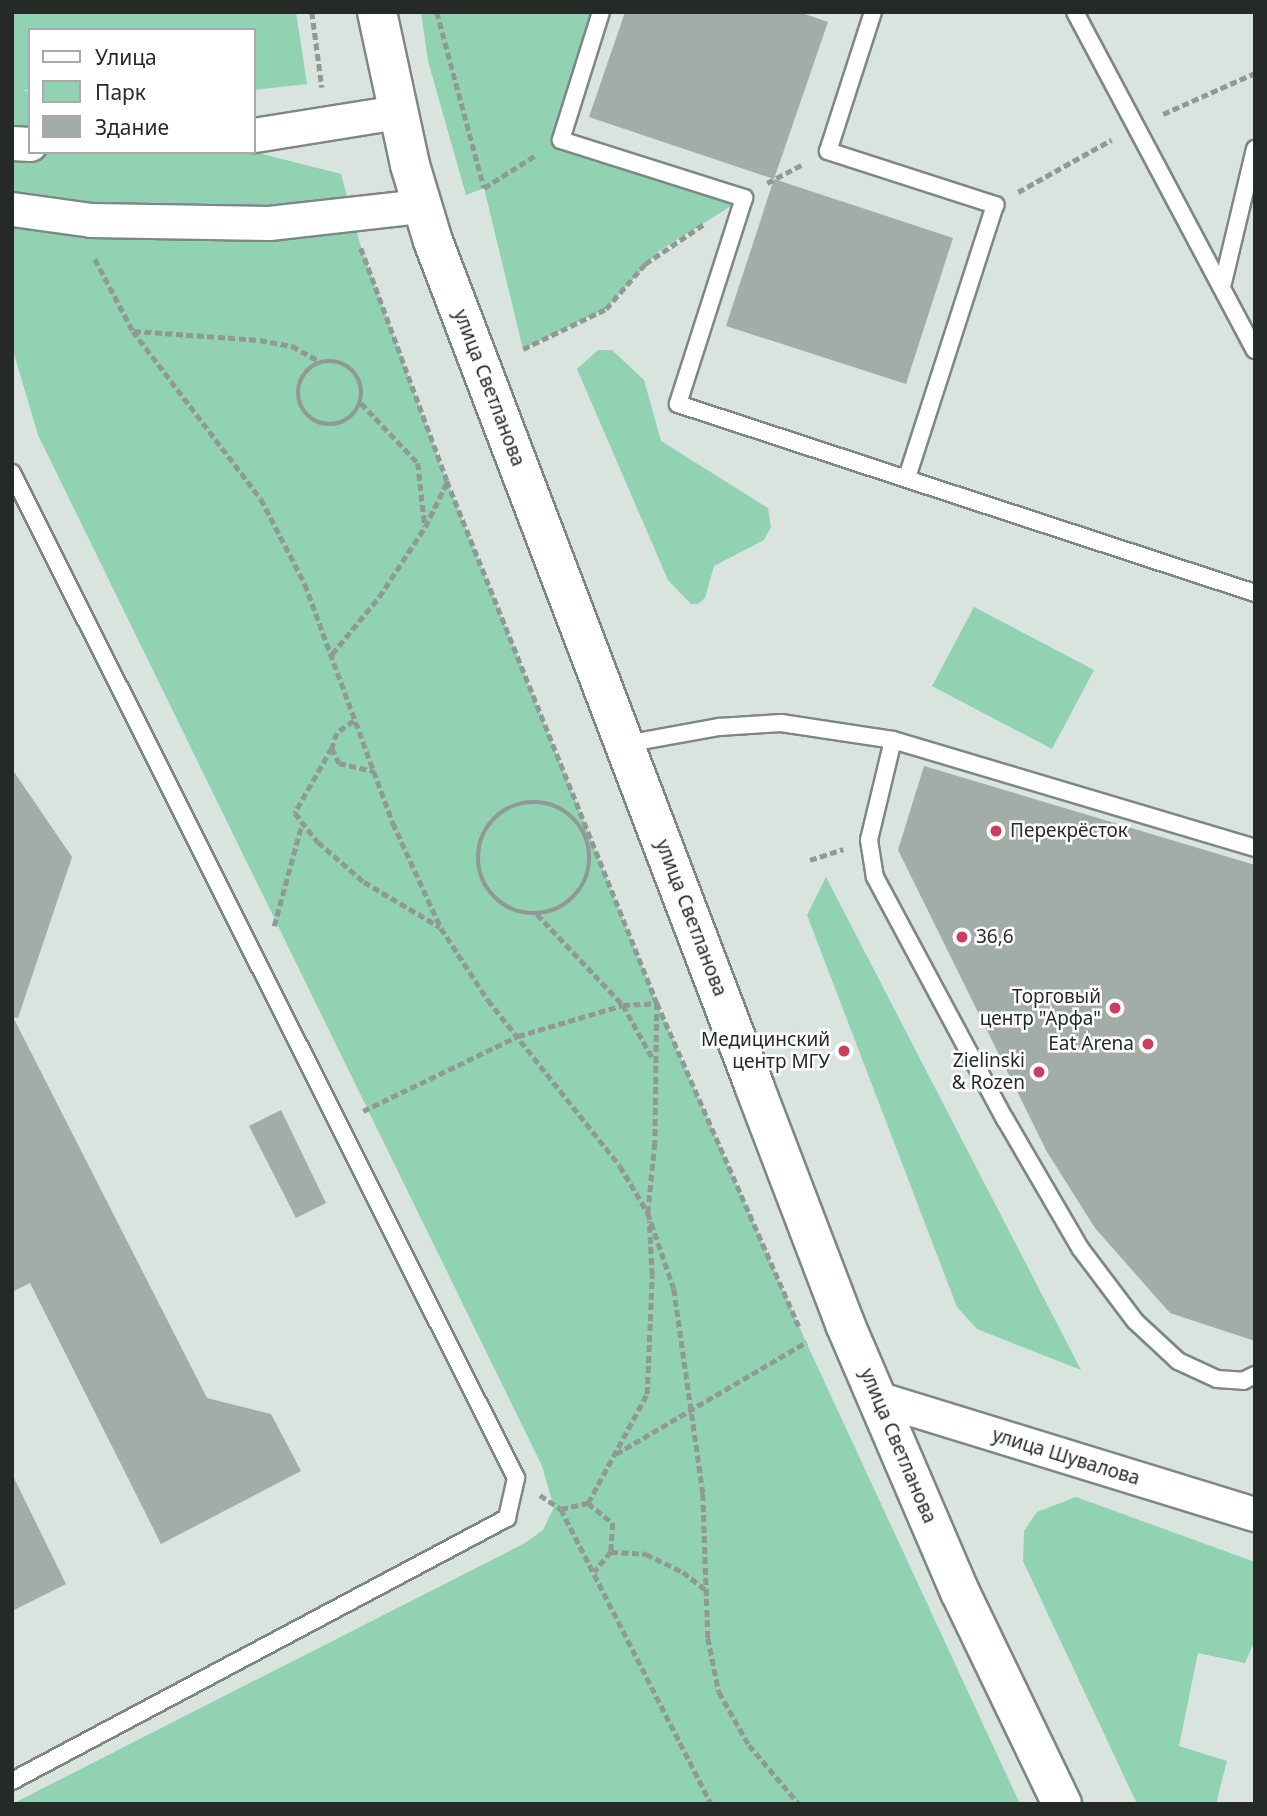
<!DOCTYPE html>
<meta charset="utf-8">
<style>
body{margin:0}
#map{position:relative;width:1267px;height:1816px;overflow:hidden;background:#d9e4de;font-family:"Noto Sans",sans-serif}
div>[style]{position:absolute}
.green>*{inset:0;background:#90d2b1}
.building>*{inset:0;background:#a2ada7}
.path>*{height:4.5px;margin-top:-2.25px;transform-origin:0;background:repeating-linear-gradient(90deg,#909994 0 7px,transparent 0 10.5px)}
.path>.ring{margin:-2.25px;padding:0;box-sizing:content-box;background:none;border:4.5px solid #909994;border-radius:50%}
.roads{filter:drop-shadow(2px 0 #7d8882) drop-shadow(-2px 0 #7d8882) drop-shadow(0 2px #7d8882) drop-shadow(0 -2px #7d8882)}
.lane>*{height:16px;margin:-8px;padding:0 8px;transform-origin:8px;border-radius:8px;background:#fff}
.street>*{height:33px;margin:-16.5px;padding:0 16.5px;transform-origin:16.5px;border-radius:16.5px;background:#fff}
.secondary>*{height:38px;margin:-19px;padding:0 19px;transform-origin:19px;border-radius:19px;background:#fff}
.dots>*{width:19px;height:19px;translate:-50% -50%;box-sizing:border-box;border:4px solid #fff;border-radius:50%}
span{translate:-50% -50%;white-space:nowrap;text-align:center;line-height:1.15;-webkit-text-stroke:5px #fff;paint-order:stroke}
.street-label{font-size:19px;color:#262a27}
.poi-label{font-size:19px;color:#262a27}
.left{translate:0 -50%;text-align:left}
.right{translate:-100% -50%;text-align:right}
.frame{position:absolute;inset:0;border:14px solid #262a27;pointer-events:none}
.legend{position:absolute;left:28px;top:28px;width:228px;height:126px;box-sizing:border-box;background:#fff;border:2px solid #a8aaa9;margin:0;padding:9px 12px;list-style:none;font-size:21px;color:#262a27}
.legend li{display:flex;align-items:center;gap:14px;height:35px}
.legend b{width:35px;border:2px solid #a8aaa9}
</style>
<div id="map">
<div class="green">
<i style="clip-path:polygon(12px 12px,296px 12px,307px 84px,254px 90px,254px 30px,30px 30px,30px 90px,23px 90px,30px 92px,30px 152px,254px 152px,341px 174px,361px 247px,447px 481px,657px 1003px,806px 1342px,1020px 1804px,12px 1804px,525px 1543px,543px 1530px,554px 1507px,542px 1466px,38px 435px,12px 347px)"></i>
<i style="clip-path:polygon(421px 12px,601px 12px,561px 140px,744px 198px,659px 251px,606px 309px,523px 349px,484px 188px,466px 195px,428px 61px)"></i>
<i style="clip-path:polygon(598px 350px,612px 350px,644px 380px,661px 441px,768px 508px,771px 527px,764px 540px,714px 566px,705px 598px,698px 604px,691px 604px,668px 580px,577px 369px)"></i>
<i style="clip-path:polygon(974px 607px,1094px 670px,1052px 749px,932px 686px)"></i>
<i style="clip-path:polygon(826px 877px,1081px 1370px,977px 1329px,957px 1307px,807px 915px)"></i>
<i style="clip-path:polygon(1076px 1497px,1255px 1562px,1255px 1640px,1245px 1663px,1198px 1653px,1179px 1746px,1227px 1761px,1216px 1804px,1137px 1804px,1023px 1561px,1024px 1531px,1037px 1512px)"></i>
</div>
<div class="building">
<i style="clip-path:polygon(625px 12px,799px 12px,828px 22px,774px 179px,589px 117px)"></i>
<i style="clip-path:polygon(774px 179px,953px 238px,906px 384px,726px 326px)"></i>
<i style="clip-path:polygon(924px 766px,1255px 865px,1255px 1341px,1170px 1313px,1095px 1228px,1047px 1152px,898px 850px)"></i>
<i style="clip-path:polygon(12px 769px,72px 857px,18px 1018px,13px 1017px,207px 1398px,271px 1414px,301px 1471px,161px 1544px,30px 1283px,12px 1292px)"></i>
<i style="clip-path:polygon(281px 1110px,326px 1203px,296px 1218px,249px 1126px)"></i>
<i style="clip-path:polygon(12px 1474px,66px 1584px,12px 1611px)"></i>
</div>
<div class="path">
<i style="left:312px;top:12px;width:76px;rotate:82.4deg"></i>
<i style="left:437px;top:12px;width:182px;rotate:75deg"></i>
<i style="left:484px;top:188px;width:62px;rotate:-32.4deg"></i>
<i style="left:1163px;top:114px;width:101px;rotate:-24deg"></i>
<i style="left:767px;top:183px;width:41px;rotate:-27.8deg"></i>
<i style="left:1018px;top:192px;width:107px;rotate:-29.2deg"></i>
<i style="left:361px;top:248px;width:248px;rotate:69.7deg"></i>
<i style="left:447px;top:481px;width:563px;rotate:68.09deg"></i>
<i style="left:657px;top:1003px;width:353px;rotate:66.3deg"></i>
<i style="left:95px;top:259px;width:81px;rotate:62.2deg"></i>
<i style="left:133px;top:331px;width:211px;rotate:52.7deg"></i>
<i style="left:261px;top:499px;width:96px;rotate:62.6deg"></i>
<i style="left:305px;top:584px;width:255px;rotate:69.8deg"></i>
<i style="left:393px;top:823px;width:115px;rotate:65.4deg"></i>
<i style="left:441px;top:928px;width:86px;rotate:56.9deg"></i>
<i style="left:488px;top:1000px;width:212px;rotate:51.5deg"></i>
<i style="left:620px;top:1166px;width:55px;rotate:59.2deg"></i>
<i style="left:648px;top:1213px;width:80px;rotate:71.1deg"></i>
<i style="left:674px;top:1289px;width:207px;rotate:81.9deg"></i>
<i style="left:703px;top:1494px;width:144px;rotate:88deg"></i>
<i style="left:708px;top:1638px;width:55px;rotate:78.5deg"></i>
<i style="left:719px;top:1692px;width:61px;rotate:60.5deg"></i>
<i style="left:749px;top:1745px;width:77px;rotate:49.7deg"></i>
<i style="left:134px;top:331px;width:126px;rotate:4.1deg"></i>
<i style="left:260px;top:340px;width:33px;rotate:11deg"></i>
<i style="left:292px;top:346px;width:33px;rotate:29deg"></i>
<i style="left:523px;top:349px;width:92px;rotate:-25.7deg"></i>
<i style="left:606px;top:309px;width:60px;rotate:-49.1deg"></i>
<i style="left:645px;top:264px;width:71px;rotate:-34.1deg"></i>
<i class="ring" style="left:298px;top:361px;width:59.5px;height:59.5px"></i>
<i style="left:361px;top:403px;width:83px;rotate:46.5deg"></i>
<i style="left:418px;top:463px;width:64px;rotate:83.8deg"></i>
<i style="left:332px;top:654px;width:74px;rotate:-50.5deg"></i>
<i style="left:379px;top:597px;width:84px;rotate:-56.7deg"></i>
<i style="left:425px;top:527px;width:50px;rotate:-63.9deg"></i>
<i style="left:354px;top:721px;width:21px;rotate:145deg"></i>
<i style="left:337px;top:733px;width:16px;rotate:108deg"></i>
<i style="left:332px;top:748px;width:17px;rotate:65deg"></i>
<i style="left:339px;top:763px;width:36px;rotate:13deg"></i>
<i style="left:332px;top:748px;width:75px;rotate:119.6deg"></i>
<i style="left:295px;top:813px;width:37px;rotate:52deg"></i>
<i style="left:318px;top:842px;width:61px;rotate:41deg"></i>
<i style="left:364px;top:882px;width:88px;rotate:30.6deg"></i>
<i class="ring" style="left:478px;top:802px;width:107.5px;height:107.5px"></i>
<i style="left:810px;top:860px;width:35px;rotate:-18deg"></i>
<i style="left:537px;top:914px;width:125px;rotate:46.6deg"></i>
<i style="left:623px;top:1005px;width:62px;rotate:60.9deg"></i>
<i style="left:274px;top:926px;width:107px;rotate:-74.8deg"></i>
<i style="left:363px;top:1111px;width:172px;rotate:-25.8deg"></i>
<i style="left:518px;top:1036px;width:109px;rotate:-16.4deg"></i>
<i style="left:623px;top:1005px;width:34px;rotate:-3deg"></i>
<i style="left:657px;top:1003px;width:140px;rotate:90.8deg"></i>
<i style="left:655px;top:1143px;width:70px;rotate:95.7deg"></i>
<i style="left:616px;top:1454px;width:221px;rotate:-30.5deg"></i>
<i style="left:540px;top:1495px;width:25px;rotate:34deg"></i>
<i style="left:561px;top:1509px;width:331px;rotate:63deg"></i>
<i style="left:588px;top:1503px;width:124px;rotate:-61.6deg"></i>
<i style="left:647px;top:1394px;width:119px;rotate:-87.6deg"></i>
<i style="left:652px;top:1275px;width:54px;rotate:-93.2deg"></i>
<i style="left:561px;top:1509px;width:28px;rotate:-13deg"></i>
<i style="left:588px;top:1503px;width:32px;rotate:39deg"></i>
<i style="left:613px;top:1523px;width:29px;rotate:94deg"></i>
<i style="left:611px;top:1552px;width:26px;rotate:130deg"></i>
<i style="left:611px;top:1552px;width:35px;rotate:3deg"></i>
<i style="left:646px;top:1554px;width:41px;rotate:25.9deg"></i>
<i style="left:683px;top:1572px;width:28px;rotate:38deg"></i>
</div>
<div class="roads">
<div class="lane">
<i style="left:601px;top:12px;width:134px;rotate:107.4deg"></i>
<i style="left:561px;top:140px;width:192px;rotate:17.6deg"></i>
<i style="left:744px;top:198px;width:216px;rotate:107.8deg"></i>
<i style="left:678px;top:404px;width:607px;rotate:18.14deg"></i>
<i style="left:873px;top:12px;width:146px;rotate:107.9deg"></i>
<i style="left:828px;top:151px;width:176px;rotate:17.9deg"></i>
<i style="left:995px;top:205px;width:286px;rotate:107.9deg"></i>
<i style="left:1075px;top:12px;width:383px;rotate:62deg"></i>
<i style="left:1223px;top:283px;width:138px;rotate:-76.6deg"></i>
<i style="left:12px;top:473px;width:1124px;rotate:63.37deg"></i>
<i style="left:516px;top:1478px;width:41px;rotate:102.7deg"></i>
<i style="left:507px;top:1518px;width:561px;rotate:152.02deg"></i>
<i style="left:893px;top:740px;width:103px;rotate:103.5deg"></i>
<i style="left:869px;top:840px;width:37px;rotate:81deg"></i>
<i style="left:875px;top:877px;width:275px;rotate:61.8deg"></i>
<i style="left:1005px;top:1119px;width:149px;rotate:59.8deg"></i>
<i style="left:1080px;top:1248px;width:91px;rotate:53deg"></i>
<i style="left:1135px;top:1321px;width:59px;rotate:42.9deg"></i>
<i style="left:1178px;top:1361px;width:43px;rotate:24.8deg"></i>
<i style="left:1217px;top:1379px;width:26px;rotate:4deg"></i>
<i style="left:1243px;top:1381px;width:13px;rotate:-27deg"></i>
<i style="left:625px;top:744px;width:96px;rotate:-10.3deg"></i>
<i style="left:719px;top:727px;width:62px;rotate:-3.7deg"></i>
<i style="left:781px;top:723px;width:113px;rotate:8.6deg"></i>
<i style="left:893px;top:740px;width:378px;rotate:16.6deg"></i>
</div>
<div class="street">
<i style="left:254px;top:135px;width:146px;rotate:-9.1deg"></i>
<i style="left:12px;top:143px;width:18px;rotate:3deg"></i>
<i style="left:12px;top:209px;width:80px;rotate:7.9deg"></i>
<i style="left:91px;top:220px;width:178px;rotate:1deg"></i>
<i style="left:269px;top:223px;width:153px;rotate:-6.4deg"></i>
<i style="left:877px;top:1398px;width:395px;rotate:17.1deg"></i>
</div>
<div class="secondary">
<i style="left:377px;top:12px;width:157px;rotate:77.8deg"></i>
<i style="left:410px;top:165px;width:79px;rotate:73.2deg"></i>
<i style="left:433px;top:241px;width:906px;rotate:69.18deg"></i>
<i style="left:755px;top:1088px;width:253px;rotate:69.1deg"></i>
<i style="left:845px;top:1324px;width:292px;rotate:66.8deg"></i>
<i style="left:960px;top:1592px;width:235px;rotate:64.3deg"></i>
</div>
</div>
<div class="dots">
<i style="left:996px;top:831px;background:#cd3d5d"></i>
<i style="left:962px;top:937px;background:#cd3d5d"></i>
<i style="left:1115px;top:1008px;background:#cd3d5d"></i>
<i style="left:1148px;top:1044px;background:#cd3d5d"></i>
<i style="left:844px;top:1051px;background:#cd3d5d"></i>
<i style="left:1039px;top:1072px;background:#cd3d5d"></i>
</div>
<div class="street-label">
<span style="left:489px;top:388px;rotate:69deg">улица Светланова</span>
<span style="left:691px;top:918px;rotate:69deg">улица Светланова</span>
<span style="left:898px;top:1446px;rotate:67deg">улица Светланова</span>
<span style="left:1066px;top:1457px;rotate:17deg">улица Шувалова</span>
</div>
<div class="poi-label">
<span class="left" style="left:1010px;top:831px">Перекрёсток</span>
<span class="left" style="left:976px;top:937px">36,6</span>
<span class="right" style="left:1101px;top:1008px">Торговый<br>центр "Арфа"</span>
<span class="right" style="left:830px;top:1051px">Медицинский<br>центр МГУ</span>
<span class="right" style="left:1134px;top:1044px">Eat Arena</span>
<span class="right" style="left:1025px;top:1072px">Zielinski<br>&amp; Rozen</span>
</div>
<div class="frame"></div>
<ul class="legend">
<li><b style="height:9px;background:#fff"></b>Улица</li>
<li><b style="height:19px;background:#90d2b1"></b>Парк</li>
<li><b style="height:19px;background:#a2ada7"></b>Здание</li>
</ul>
</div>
